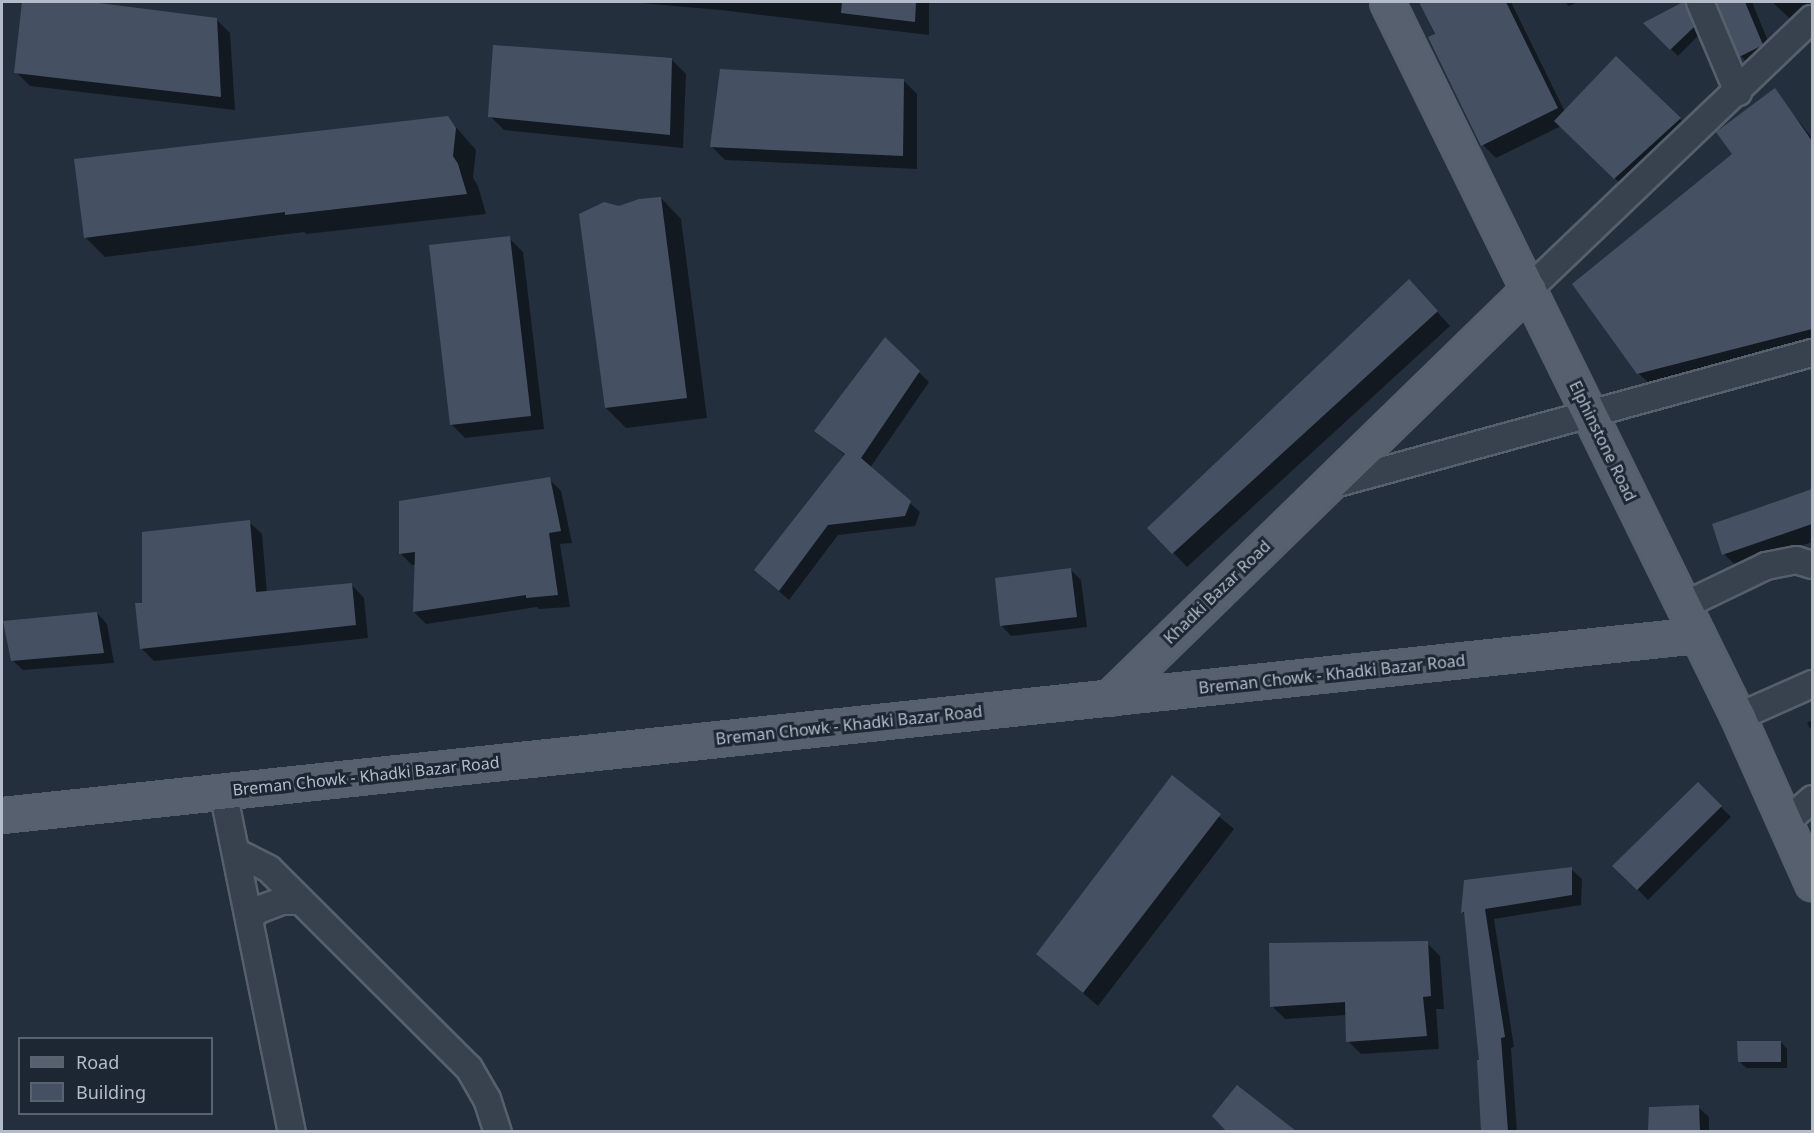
<!DOCTYPE html>
<style>
body{margin:0}
#map{position:relative;width:1814px;height:1133px;overflow:hidden;background:#242f3e;font-family:"Noto Sans",sans-serif}
div>[style]{position:absolute}
.shadow>*{inset:0;background:#0007}
.building>*{inset:0;background:#455162}
.roads{filter:drop-shadow(2px 0 #565f6c) drop-shadow(-2px 0 #565f6c) drop-shadow(0 2px #565f6c) drop-shadow(0 -2px #565f6c)}
.minor>*{height:26px;margin:-13px;padding:0 13px;transform-origin:13px;border-radius:13px;background:#38414e}
.major>*{height:33px;margin:-16.5px;padding:0 16.5px;transform-origin:16.5px;border-radius:16.5px;background:#56606e}
span{translate:-50% -50%;white-space:nowrap;text-align:center;line-height:1.15;-webkit-text-stroke:6px #1d2633;paint-order:stroke}
.street-label{font-size:16px;color:#b4bcc9}
.frame{position:absolute;inset:0;border:3px solid #b4bcc9;pointer-events:none}
.legend{position:absolute;left:18px;top:1037px;width:195px;height:78px;box-sizing:border-box;background:#1d2633;border:2px solid #59626f;margin:0;padding:8px 10px;list-style:none;font-size:18px;color:#b4bcc9}
.legend li{display:flex;align-items:center;gap:12px;height:30px}
.legend b{width:30px;border:2px solid #59626f}
</style>
<div id="map">
<div class="shadow">
<i style="clip-path:polygon(24px 2px,79px 2px,216px 19px,230px 33px,235px 110px,30px 86px,16px 72px)"></i>
<i style="clip-path:polygon(629px 2px,929px 2px,929px 35px,720px 10px)"></i>
<i style="clip-path:polygon(1420px 2px,1511px 2px,1565px 112px,1680px 119px,1694px 132px,1629px 192px,1561px 126px,1496px 158px,1483px 145px)"></i>
<i style="clip-path:polygon(1565px 2px,1578px 2px,1569px 6px)"></i>
<i style="clip-path:polygon(1685px 2px,1692px 9px,1700px 34px,1678px 56px,1645px 24px)"></i>
<i style="clip-path:polygon(1718px 2px,1752px 2px,1775px 58px,1753px 69px,1741px 56px)"></i>
<i style="clip-path:polygon(1772px 2px,1812px 2px,1812px 13px,1799px 27px)"></i>
<i style="clip-path:polygon(672px 60px,686px 74px,683px 148px,504px 130px,490px 116px)"></i>
<i style="clip-path:polygon(903px 80px,917px 94px,917px 169px,725px 160px,711px 146px)"></i>
<i style="clip-path:polygon(1774px 90px,1812px 138px,1812px 344px,1651px 385px,1638px 373px,1734px 155px)"></i>
<i style="clip-path:polygon(448px 118px,476px 150px,473px 178px,478px 186px,486px 214px,306px 234px,304px 232px,105px 257px,85px 237px)"></i>
<i style="clip-path:polygon(661px 198px,681px 219px,707px 418px,626px 428px,606px 408px,619px 208px)"></i>
<i style="clip-path:polygon(509px 238px,523px 252px,544px 429px,465px 438px,451px 424px)"></i>
<i style="clip-path:polygon(1422px 295px,1450px 326px,1187px 567px,1150px 528px)"></i>
<i style="clip-path:polygon(885px 339px,929px 382px,870px 468px,920px 512px,915px 526px,838px 535px,789px 600px,766px 580px,846px 456px,816px 431px)"></i>
<i style="clip-path:polygon(549px 479px,561px 491px,572px 543px,560px 544px,570px 607px,539px 609px,537px 607px,426px 624px,414px 612px,416px 565px,412px 565px,400px 553px)"></i>
<i style="clip-path:polygon(1812px 491px,1812px 542px,1738px 568px,1724px 554px,1713px 525px)"></i>
<i style="clip-path:polygon(249px 522px,262px 534px,267px 593px,352px 585px,364px 598px,368px 638px,154px 661px,142px 649px,143px 604px)"></i>
<i style="clip-path:polygon(1071px 570px,1081px 580px,1087px 627px,1011px 636px,1001px 625px)"></i>
<i style="clip-path:polygon(97px 613px,107px 624px,114px 663px,23px 670px,12px 660px)"></i>
<i style="clip-path:polygon(1812px 720px,1812px 731px,1807px 723px)"></i>
<i style="clip-path:polygon(1172px 777px,1234px 829px,1098px 1006px,1038px 954px)"></i>
<i style="clip-path:polygon(1698px 784px,1731px 817px,1648px 900px,1615px 866px)"></i>
<i style="clip-path:polygon(1571px 869px,1582px 879px,1581px 905px,1494px 919px,1514px 1047px,1511px 1048px,1517px 1132px,1483px 1132px,1478px 1062px,1481px 1061px,1466px 916px,1462px 912px)"></i>
<i style="clip-path:polygon(1427px 943px,1440px 956px,1444px 1009px,1436px 1009px,1439px 1049px,1361px 1054px,1348px 1041px,1347px 1015px,1285px 1019px,1272px 1006px)"></i>
<i style="clip-path:polygon(1781px 1042px,1787px 1049px,1787px 1068px,1746px 1068px,1739px 1061px)"></i>
<i style="clip-path:polygon(1237px 1087px,1294px 1132px,1228px 1132px,1214px 1116px)"></i>
<i style="clip-path:polygon(1698px 1107px,1709px 1117px,1709px 1132px,1650px 1132px,1651px 1108px)"></i>
</div>
<div class="building">
<i style="clip-path:polygon(22px 2px,91px 2px,217px 18px,221px 97px,14px 73px)"></i>
<i style="clip-path:polygon(842px 2px,916px 2px,915px 22px,841px 13px)"></i>
<i style="clip-path:polygon(1419px 2px,1506px 2px,1558px 108px,1481px 146px,1428px 37px,1435px 34px)"></i>
<i style="clip-path:polygon(1683px 2px,1685px 2px,1694px 27px,1670px 50px,1643px 23px)"></i>
<i style="clip-path:polygon(1716px 2px,1745px 2px,1763px 45px,1739px 57px)"></i>
<i style="clip-path:polygon(493px 45px,672px 58px,670px 135px,488px 117px)"></i>
<i style="clip-path:polygon(1616px 56px,1681px 118px,1614px 179px,1554px 121px)"></i>
<i style="clip-path:polygon(720px 69px,904px 79px,903px 156px,710px 147px)"></i>
<i style="clip-path:polygon(1775px 88px,1812px 141px,1812px 329px,1637px 374px,1572px 284px,1732px 154px,1716px 132px)"></i>
<i style="clip-path:polygon(448px 116px,456px 128px,453px 156px,458px 164px,467px 194px,285px 215px,285px 212px,84px 238px,74px 159px)"></i>
<i style="clip-path:polygon(661px 197px,687px 398px,605px 408px,579px 214px,604px 202px,619px 206px,639px 199px)"></i>
<i style="clip-path:polygon(510px 236px,531px 416px,450px 425px,429px 245px)"></i>
<i style="clip-path:polygon(1409px 279px,1438px 311px,1172px 554px,1147px 528px)"></i>
<i style="clip-path:polygon(885px 337px,920px 371px,861px 458px,911px 501px,905px 516px,828px 525px,779px 591px,754px 570px,845px 454px,814px 431px)"></i>
<i style="clip-path:polygon(550px 477px,561px 531px,549px 533px,558px 595px,526px 598px,526px 595px,413px 612px,415px 552px,399px 554px,399px 501px)"></i>
<i style="clip-path:polygon(1812px 489px,1812px 524px,1722px 555px,1712px 524px)"></i>
<i style="clip-path:polygon(250px 520px,256px 592px,352px 583px,356px 625px,140px 649px,135px 603px,142px 603px,142px 532px)"></i>
<i style="clip-path:polygon(1071px 568px,1077px 617px,1000px 626px,995px 578px)"></i>
<i style="clip-path:polygon(97px 612px,104px 653px,11px 661px,3px 621px)"></i>
<i style="clip-path:polygon(1172px 775px,1221px 814px,1083px 993px,1036px 954px)"></i>
<i style="clip-path:polygon(1698px 782px,1722px 806px,1637px 890px,1612px 866px)"></i>
<i style="clip-path:polygon(1572px 867px,1572px 895px,1485px 909px,1505px 1037px,1501px 1038px,1508px 1131px,1481px 1131px,1477px 1060px,1479px 1060px,1464px 912px,1461px 913px,1464px 880px)"></i>
<i style="clip-path:polygon(1428px 941px,1431px 996px,1423px 997px,1427px 1036px,1346px 1042px,1345px 1002px,1270px 1007px,1269px 943px)"></i>
<i style="clip-path:polygon(1737px 1041px,1781px 1041px,1781px 1062px,1738px 1062px)"></i>
<i style="clip-path:polygon(1237px 1085px,1296px 1131px,1226px 1131px,1212px 1116px)"></i>
<i style="clip-path:polygon(1699px 1105px,1700px 1131px,1648px 1131px,1649px 1107px)"></i>
</div>
<div class="roads">
<div class="minor">
<i style="left:1700px;top:2px;width:98px;rotate:67.1deg"></i>
<i style="left:1529px;top:289px;width:391px;rotate:-43.7deg"></i>
<i style="left:1327px;top:486px;width:503px;rotate:-15.34deg"></i>
<i style="left:1683px;top:606px;width:92px;rotate:-25.7deg"></i>
<i style="left:1766px;top:566px;width:31px;rotate:-11deg"></i>
<i style="left:1796px;top:560px;width:17px;rotate:17deg"></i>
<i style="left:1738px;top:717px;width:81px;rotate:-24deg"></i>
<i style="left:223px;top:791px;width:348px;rotate:78.6deg"></i>
<i style="left:1786px;top:822px;width:35px;rotate:-41deg"></i>
<i style="left:236px;top:852px;width:37px;rotate:27deg"></i>
<i style="left:269px;top:869px;width:282px;rotate:44.9deg"></i>
<i style="left:469px;top:1068px;width:36px;rotate:60deg"></i>
<i style="left:487px;top:1099px;width:35px;rotate:72deg"></i>
<i style="left:249px;top:919px;width:13px;rotate:-45deg"></i>
<i style="left:258px;top:910px;width:25px;rotate:-21deg"></i>
<i style="left:281px;top:901px;width:19px"></i>
</div>
<div class="major">
<i style="left:1387px;top:2px;width:797px;rotate:63.85deg"></i>
<i style="left:1738px;top:717px;width:182px;rotate:66deg"></i>
<i style="left:1109px;top:698px;width:586px;rotate:-44.24deg"></i>
<i style="left:2px;top:815px;width:1705px;rotate:-6.06deg"></i>
</div>
</div>
<div class="street-label">
<span style="left:1603px;top:441px;rotate:64deg">Elphinstone Road</span>
<span style="left:1217px;top:592px;rotate:-44deg">Khadki Bazar Road</span>
<span style="left:1332px;top:674px;rotate:-6deg">Breman Chowk - Khadki Bazar Road</span>
<span style="left:849px;top:725px;rotate:-6deg">Breman Chowk - Khadki Bazar Road</span>
<span style="left:366px;top:776px;rotate:-6deg">Breman Chowk - Khadki Bazar Road</span>
</div>
<div class="frame"></div>
<ul class="legend">
<li><b style="height:8px;background:#56606e"></b>Road</li>
<li><b style="height:16px;background:#455162"></b>Building</li>
</ul>
</div>
